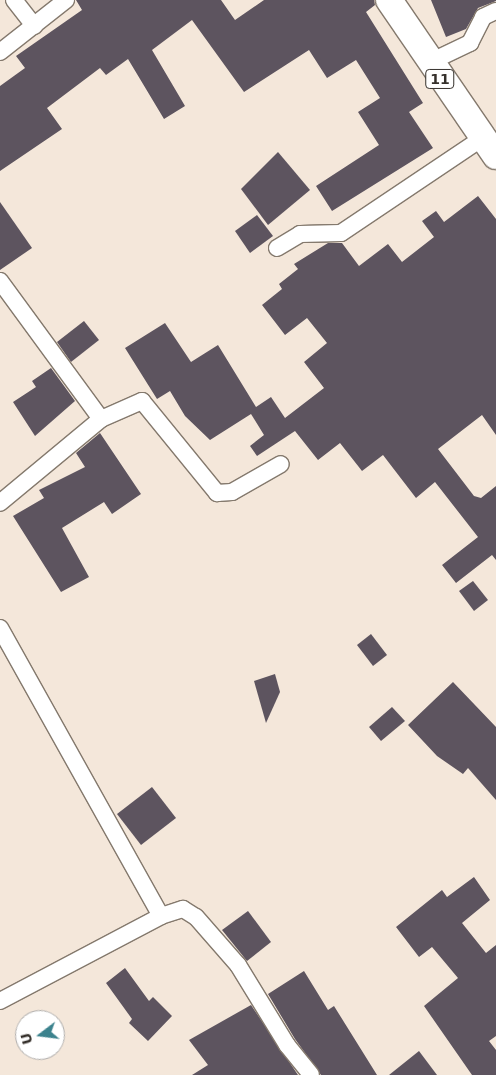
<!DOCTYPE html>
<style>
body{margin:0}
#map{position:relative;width:496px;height:1075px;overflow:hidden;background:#f4e7da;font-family:"DejaVu Sans",sans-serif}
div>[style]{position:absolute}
.building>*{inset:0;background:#5d545f}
.roads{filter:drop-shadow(1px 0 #84796d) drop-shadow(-1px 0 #84796d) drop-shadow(0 1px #84796d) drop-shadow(0 -1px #84796d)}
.minor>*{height:16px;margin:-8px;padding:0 8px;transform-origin:8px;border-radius:8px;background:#fff}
.trunk>*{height:26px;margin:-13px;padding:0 13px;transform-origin:13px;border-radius:13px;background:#fff}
span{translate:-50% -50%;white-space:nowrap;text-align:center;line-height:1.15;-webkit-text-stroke:5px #fff;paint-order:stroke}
.shield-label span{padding:1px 4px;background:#fff;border:1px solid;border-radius:4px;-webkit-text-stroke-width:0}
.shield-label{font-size:14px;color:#35302b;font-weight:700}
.north{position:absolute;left:15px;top:1010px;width:50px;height:50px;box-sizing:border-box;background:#fff;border:1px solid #aeacaa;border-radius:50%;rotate:255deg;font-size:14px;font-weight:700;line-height:20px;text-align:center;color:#35302b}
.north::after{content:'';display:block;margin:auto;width:18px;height:22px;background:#3b828d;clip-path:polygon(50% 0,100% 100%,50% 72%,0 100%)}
</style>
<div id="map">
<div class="building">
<i style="clip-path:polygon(76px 0,221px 0,235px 20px,264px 0,374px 0,375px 5px,366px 12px,423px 103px,409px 112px,433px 148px,332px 211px,316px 186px,379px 145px,358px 112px,380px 98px,356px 60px,327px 78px,309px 50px,244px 92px,192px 20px,152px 50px,185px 106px,164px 119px,128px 59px,106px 75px,100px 68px,47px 108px,62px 129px,0 171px,0 86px,25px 68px,16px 56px,82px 10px)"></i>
<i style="clip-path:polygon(431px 0,496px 0,496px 1px,478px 8px,466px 29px,446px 37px)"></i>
<i style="clip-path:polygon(278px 152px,310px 190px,268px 225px,241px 189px)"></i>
<i style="clip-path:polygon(478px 196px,496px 219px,496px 435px,482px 415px,438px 449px,474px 496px,481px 498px,496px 486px,496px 560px,492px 555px,456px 583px,442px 565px,478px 537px,435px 482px,416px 498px,383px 455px,362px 471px,340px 443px,318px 460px,295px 431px,257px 456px,250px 446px,264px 435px,251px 414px,210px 440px,185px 416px,170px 391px,157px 399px,125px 348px,165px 323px,191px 362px,218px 345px,256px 407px,271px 397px,285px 418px,324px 388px,304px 362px,327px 343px,307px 318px,285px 335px,262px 305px,282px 289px,279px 284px,298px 269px,294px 264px,328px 243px,342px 243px,359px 266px,388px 244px,402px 262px,434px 237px,422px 221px,436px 211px,444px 222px)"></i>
<i style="clip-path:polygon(0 202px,32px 248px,0 270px)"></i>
<i style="clip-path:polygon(257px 215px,273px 236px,250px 253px,235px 231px)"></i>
<i style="clip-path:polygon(84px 321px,99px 340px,71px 362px,57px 342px)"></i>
<i style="clip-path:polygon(51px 368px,75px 401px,35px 436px,13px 402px,36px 387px,32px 381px)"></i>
<i style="clip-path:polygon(100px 433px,141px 494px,112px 514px,104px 502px,62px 528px,89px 577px,61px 592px,13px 516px,44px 498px,39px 490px,85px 467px,76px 453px)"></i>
<i style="clip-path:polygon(473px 581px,488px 600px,474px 611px,459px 591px)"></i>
<i style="clip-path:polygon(371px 634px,387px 655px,373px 666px,357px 645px)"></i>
<i style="clip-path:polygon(275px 674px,280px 692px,266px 723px,254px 681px)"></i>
<i style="clip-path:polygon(453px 682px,496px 727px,496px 800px,468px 768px,463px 774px,437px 756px,408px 725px)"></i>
<i style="clip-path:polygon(392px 707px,405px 721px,381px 741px,369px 727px)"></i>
<i style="clip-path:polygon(152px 787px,176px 818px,141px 845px,117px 814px)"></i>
<i style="clip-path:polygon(474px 877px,490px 900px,462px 923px,486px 953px,496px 945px,496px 1036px,489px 1041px,496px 1050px,496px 1075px,472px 1075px,424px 1006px,458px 978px,432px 947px,419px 957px,396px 927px,442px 890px,447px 897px)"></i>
<i style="clip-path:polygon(248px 911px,271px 942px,247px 961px,222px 930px)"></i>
<i style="clip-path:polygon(125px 968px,149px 1001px,153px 997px,172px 1016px,148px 1041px,129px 1023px,132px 1019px,106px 983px)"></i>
<i style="clip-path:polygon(304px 971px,328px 1010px,334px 1006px,377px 1075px,321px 1075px,295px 1039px,268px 994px)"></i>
<i style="clip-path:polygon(251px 1005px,298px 1075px,192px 1075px,208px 1065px,189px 1040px)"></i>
<i style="clip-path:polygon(419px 1051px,437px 1075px,389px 1075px)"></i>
</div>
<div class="roads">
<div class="minor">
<i style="left:14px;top:0;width:33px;rotate:52deg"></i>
<i style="left:0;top:52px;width:84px;rotate:-38.2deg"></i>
<i style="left:428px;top:63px;width:47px;rotate:-25.5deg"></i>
<i style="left:470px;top:43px;width:29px;rotate:-63deg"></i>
<i style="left:483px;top:17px;width:14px;rotate:-25deg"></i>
<i style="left:277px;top:248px;width:27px;rotate:-31deg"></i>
<i style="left:300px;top:234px;width:41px;rotate:-1.4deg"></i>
<i style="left:341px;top:233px;width:172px;rotate:-33.9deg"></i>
<i style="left:0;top:281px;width:171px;rotate:53.8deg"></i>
<i style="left:101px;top:419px;width:131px;rotate:140.3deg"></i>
<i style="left:101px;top:419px;width:45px;rotate:-23.7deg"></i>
<i style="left:142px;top:401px;width:119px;rotate:50.8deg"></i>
<i style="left:217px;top:493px;width:15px;rotate:-4deg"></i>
<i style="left:232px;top:492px;width:56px;rotate:-29.7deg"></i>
<i style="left:0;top:628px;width:330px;rotate:60.8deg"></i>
<i style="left:0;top:1001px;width:182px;rotate:-27.8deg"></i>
<i style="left:161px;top:916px;width:23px;rotate:-18deg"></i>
<i style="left:183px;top:909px;width:15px;rotate:32deg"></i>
<i style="left:196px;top:917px;width:64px;rotate:48.8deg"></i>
<i style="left:238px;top:965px;width:94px;rotate:58.5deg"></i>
<i style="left:287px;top:1045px;width:38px;rotate:51deg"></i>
</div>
<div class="trunk">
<i style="left:389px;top:0;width:189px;rotate:55.6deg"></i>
</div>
</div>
<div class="shield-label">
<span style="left:440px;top:79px">11</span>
</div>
<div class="north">U</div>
</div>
